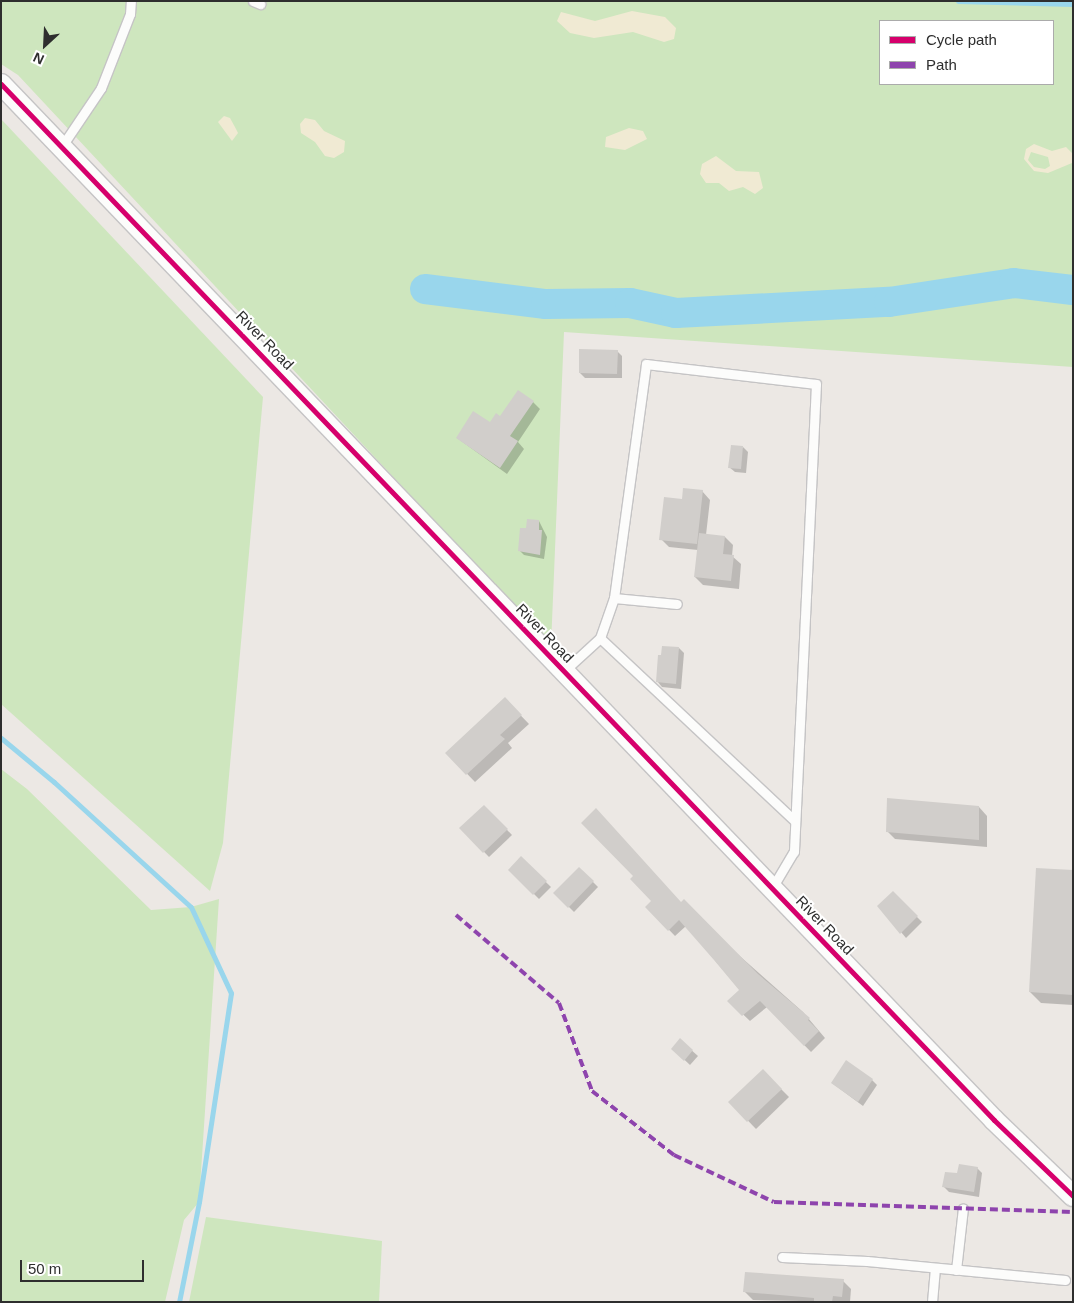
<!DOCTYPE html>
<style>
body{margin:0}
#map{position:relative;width:1074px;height:1303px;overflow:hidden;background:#ece8e4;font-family:Arial,sans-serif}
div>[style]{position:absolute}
.green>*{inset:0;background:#cee6be}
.sand>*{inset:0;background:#f0ead3}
.shadow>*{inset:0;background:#0003}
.stream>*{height:5px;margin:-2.5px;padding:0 2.5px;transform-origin:2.5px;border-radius:2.5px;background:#99d6ec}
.river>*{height:30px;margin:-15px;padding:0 15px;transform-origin:15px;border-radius:15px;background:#99d6ec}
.building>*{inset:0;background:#d1cecb}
.roads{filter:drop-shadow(1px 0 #c5c4c5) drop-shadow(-1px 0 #c5c4c5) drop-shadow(0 1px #c5c4c5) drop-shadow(0 -1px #c5c4c5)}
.service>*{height:9px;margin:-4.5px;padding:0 4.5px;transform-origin:4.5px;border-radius:4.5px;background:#fcfcfb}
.tertiary>*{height:20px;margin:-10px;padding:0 10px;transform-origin:10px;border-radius:10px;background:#fcfcfb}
.quiet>*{height:4px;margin-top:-2px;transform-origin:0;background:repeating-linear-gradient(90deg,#8e44ad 0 8px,transparent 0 12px)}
.cycleway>*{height:5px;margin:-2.5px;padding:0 2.5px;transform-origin:2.5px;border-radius:2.5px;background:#d6006c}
span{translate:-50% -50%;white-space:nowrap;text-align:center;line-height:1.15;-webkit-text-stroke:4px #fff;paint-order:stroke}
.street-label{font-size:15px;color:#2e2e2e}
.frame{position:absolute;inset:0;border:2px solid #2e2e2e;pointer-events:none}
.legend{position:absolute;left:879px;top:20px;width:175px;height:65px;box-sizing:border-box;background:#fff;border:1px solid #ababab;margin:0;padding:6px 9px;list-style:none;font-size:15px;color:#2e2e2e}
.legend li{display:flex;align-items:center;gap:10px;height:25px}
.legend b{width:25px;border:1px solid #ababab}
.north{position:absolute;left:20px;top:20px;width:50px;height:50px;-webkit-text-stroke:4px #fff;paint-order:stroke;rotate:205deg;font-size:14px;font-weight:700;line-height:20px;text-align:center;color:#2e2e2e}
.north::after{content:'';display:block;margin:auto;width:18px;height:22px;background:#2e2e2e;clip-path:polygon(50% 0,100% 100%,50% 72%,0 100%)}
.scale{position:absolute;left:20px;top:1260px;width:124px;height:22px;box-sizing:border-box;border:2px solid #2e2e2e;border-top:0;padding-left:6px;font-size:15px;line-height:18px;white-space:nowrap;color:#2e2e2e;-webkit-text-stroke:4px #fff;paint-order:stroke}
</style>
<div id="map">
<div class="green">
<i style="clip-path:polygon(evenodd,1px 1px,1073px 1px,1073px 367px,564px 332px,551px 646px,18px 75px,1px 64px,1px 1px,880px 21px,1053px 21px,1053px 84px,880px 84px,880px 21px)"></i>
<i style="clip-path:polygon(1px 119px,263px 397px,223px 843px,210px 891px,1px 704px)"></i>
<i style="clip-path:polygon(1px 769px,27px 789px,151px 910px,191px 907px,219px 899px,199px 1202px,184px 1220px,165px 1302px,1px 1302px)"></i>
<i style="clip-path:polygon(206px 1217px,382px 1241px,379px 1302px,189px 1302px)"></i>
</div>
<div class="sand">
<i style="clip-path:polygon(632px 11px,665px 17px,676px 28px,674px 39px,664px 42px,633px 32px,594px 38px,570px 33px,557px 21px,561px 12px,595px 21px)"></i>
<i style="clip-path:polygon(224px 116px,230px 118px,236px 129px,238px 133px,232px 141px,218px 122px)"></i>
<i style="clip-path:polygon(305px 118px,315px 120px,324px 131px,345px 141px,344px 152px,334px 158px,325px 156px,315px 142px,301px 133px,300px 124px)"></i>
<i style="clip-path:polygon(629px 128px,643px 131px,647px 139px,625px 150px,605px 147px,606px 137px)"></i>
<i style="clip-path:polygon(evenodd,1034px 144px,1052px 151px,1066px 147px,1073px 154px,1072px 163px,1048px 173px,1034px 171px,1024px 159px,1026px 149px,1034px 144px,1031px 152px,1048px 157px,1050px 166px,1045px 169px,1034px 167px,1028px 160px,1031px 152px)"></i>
<i style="clip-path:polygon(716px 156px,736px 171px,759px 172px,763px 188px,755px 194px,743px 187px,729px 191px,719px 183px,706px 183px,700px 174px,702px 164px)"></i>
</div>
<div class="shadow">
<i style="clip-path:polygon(617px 351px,622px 356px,622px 378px,585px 378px,580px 373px)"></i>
<i style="clip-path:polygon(533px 402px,540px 409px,518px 442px,524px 449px,507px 474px,457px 438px)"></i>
<i style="clip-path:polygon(743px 447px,748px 452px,746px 473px,735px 472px,729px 467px)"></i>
<i style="clip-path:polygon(702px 491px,710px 500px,706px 535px,725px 537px,733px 545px,732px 556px,741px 564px,739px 589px,703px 585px,695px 577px,698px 550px,669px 547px,661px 539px,684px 500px)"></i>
<i style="clip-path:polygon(539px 521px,547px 537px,544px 559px,524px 555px,519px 550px,527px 530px)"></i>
<i style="clip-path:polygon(679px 648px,684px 653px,681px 689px,662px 687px,657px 681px)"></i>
<i style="clip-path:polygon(505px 699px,529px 724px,508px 743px,512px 748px,475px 782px,447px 753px)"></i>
<i style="clip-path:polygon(484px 806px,512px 835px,489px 857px,461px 828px)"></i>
<i style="clip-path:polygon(979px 807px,987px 816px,987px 847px,895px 839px,887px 831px)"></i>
<i style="clip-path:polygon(521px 858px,551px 887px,539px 899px,510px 870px)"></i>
<i style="clip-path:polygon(579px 868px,598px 887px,574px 912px,555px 893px)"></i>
<i style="clip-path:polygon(1073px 871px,1073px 1005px,1041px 1003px,1030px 992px)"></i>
<i style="clip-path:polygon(893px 893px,922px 922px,906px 938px,879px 906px)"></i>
<i style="clip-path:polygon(681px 904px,803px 1012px,825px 1038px,811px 1052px,767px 1007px,750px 1021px,729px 1001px,740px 990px,686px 926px,675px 936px,647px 907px)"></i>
<i style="clip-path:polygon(680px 1040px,698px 1056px,690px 1065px,673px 1049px)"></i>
<i style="clip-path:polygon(763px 1071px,789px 1097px,756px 1129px,730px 1102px)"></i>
<i style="clip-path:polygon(872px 1080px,877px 1085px,863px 1106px,832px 1083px)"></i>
<i style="clip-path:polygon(977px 1168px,982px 1173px,979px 1197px,949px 1192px,944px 1187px,958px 1175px)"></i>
<i style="clip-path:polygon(843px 1281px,851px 1289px,850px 1302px,753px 1300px,745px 1292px)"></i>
</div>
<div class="stream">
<i style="left:958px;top:1px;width:115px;rotate:1.5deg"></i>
<i style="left:1px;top:738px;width:69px;rotate:39.7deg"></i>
<i style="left:54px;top:782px;width:185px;rotate:42.4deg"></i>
<i style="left:191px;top:907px;width:95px;rotate:65.1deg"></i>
<i style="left:231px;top:993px;width:211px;rotate:98.7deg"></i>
<i style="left:199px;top:1202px;width:102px;rotate:101.3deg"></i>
</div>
<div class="river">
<i style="left:425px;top:289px;width:122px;rotate:7.1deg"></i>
<i style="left:546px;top:304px;width:84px;rotate:-0.7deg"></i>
<i style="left:630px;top:303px;width:47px;rotate:12.3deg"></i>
<i style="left:676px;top:313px;width:213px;rotate:-3deg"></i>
<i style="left:889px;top:302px;width:126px;rotate:-8.6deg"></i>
<i style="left:1014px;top:283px;width:59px;rotate:6.8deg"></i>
</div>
<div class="building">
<i style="clip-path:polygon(579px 349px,618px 350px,617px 374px,579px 373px)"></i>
<i style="clip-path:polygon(518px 390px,534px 401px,510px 436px,518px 441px,500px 468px,456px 438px,473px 411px,490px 422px,496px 413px,500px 416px)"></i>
<i style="clip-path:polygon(731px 445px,743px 446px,741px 469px,728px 468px)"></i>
<i style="clip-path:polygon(683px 488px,703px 490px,697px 544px,659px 540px,664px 497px,682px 499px)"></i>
<i style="clip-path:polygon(527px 519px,539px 520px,539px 530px,542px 530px,540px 555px,518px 551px,520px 528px,526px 528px)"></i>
<i style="clip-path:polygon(699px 533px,725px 536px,723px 554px,734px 555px,731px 581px,694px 577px)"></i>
<i style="clip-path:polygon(662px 646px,679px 647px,676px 684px,656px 682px,658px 655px,661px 655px)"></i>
<i style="clip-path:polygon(505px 697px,522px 715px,500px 735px,505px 739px,466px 775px,445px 753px)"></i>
<i style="clip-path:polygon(887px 798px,979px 806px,979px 840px,886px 832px)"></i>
<i style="clip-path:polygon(484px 805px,508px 829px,483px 853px,459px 828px)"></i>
<i style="clip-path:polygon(596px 808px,681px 902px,684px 899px,758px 974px,810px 1018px,808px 1020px,819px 1031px,804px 1046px,760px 1001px,742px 1016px,727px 1001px,739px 990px,714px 960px,679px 920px,668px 931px,645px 907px,651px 901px,630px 879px,633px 876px,581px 823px)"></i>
<i style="clip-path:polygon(521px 856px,547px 881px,533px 895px,508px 870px)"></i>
<i style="clip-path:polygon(579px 867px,594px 881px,568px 908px,553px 893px)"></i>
<i style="clip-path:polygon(1036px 868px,1073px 870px,1073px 995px,1029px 992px)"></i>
<i style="clip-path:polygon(893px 891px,918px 916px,900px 934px,877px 906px)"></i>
<i style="clip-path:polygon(680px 1038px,693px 1050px,684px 1061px,671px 1049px)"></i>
<i style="clip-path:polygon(846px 1060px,873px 1079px,858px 1102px,831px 1083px)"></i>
<i style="clip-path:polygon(763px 1069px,782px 1089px,747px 1122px,728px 1102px)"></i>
<i style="clip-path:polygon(959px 1164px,978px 1167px,974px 1192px,942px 1187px,945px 1172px,957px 1173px)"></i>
<i style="clip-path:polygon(745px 1272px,844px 1279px,842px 1297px,833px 1296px,832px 1302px,814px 1302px,814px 1298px,743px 1292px)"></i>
</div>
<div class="roads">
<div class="service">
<i style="left:253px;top:1px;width:8px;rotate:23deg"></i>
<i style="left:62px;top:146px;width:70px;rotate:-56.1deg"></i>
<i style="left:101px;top:88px;width:79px;rotate:-68.6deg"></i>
<i style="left:130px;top:14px;width:13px;rotate:-86deg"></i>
<i style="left:614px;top:598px;width:63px;rotate:5.4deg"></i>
<i style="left:600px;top:638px;width:267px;rotate:43.2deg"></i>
<i style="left:564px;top:671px;width:49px;rotate:-42.5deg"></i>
<i style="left:600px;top:638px;width:42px;rotate:-70.7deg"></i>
<i style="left:614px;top:598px;width:236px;rotate:-82.2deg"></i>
<i style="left:646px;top:364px;width:171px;rotate:6.7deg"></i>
<i style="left:816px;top:384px;width:468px;rotate:92.7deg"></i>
<i style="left:794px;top:851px;width:43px;rotate:120.7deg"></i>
<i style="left:782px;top:1257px;width:85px;rotate:2.7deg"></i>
<i style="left:867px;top:1261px;width:199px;rotate:5.5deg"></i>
<i style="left:956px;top:1270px;width:62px;rotate:-83.6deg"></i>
<i style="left:932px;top:1302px;width:34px;rotate:-85deg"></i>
</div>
<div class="tertiary">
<i style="left:1px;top:84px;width:1435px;rotate:46.21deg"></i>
<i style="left:994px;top:1120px;width:110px;rotate:43.9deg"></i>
</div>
</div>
<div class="quiet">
<i style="left:456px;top:915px;width:135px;rotate:40.5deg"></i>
<i style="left:559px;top:1003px;width:94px;rotate:69.4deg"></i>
<i style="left:592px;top:1091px;width:104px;rotate:38deg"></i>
<i style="left:674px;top:1155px;width:110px;rotate:25.2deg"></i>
<i style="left:774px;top:1202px;width:299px;rotate:1.9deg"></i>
</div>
<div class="cycleway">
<i style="left:1px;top:84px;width:1435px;rotate:46.21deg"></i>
<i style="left:994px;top:1120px;width:110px;rotate:43.9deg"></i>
</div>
<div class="street-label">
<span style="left:265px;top:340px;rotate:46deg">River Road</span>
<span style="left:545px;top:633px;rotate:46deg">River Road</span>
<span style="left:825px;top:925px;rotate:46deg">River Road</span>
</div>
<div class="frame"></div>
<ul class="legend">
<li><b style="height:6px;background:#d6006c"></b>Cycle path</li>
<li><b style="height:6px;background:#8e44ad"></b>Path</li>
</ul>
<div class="north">N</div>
<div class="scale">50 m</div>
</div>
